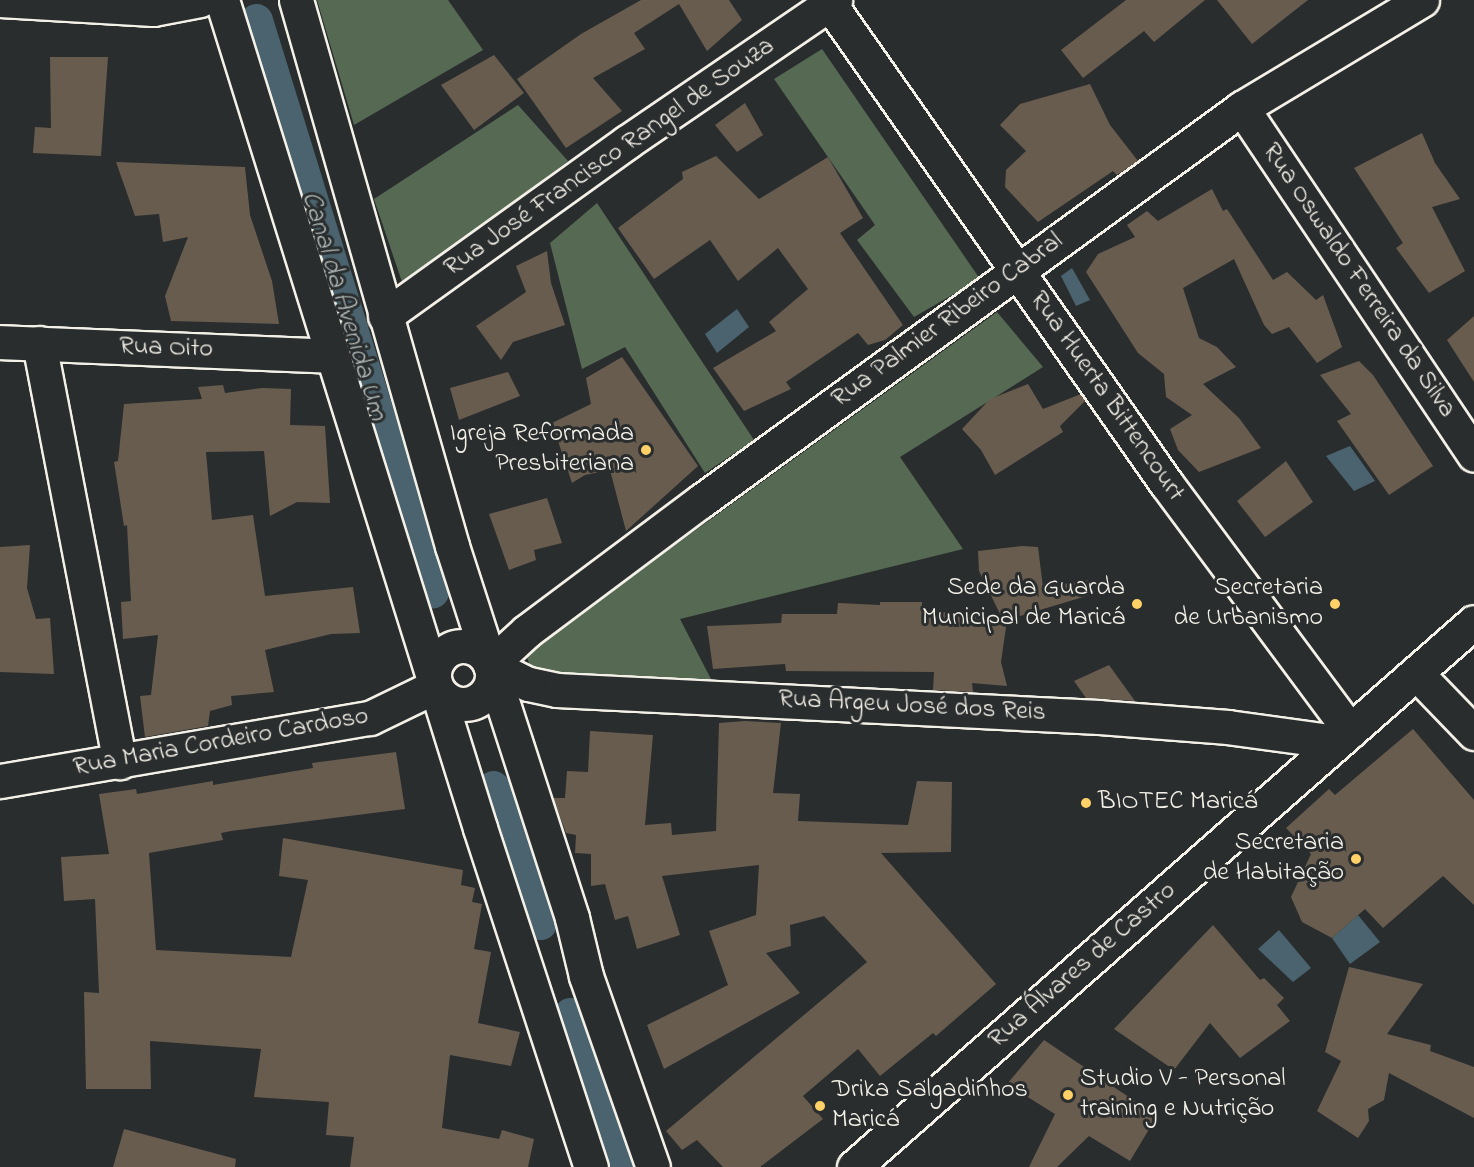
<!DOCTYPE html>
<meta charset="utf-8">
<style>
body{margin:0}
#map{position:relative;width:1474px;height:1167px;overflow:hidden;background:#2a2d2e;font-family:"Indie Flower",sans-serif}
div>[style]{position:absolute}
.green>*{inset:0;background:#566953}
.water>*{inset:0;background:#4a636e}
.canal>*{height:33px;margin:-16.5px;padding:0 16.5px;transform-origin:16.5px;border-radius:16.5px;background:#4a636e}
.building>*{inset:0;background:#685c4f}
.roads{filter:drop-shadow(2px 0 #f4f1e8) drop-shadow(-2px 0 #f4f1e8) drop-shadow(0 2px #f4f1e8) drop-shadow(0 -2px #f4f1e8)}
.minor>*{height:33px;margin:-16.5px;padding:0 16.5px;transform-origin:16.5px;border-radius:16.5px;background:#2a2d2e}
.minor>.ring{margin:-16.5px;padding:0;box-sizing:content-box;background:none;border:33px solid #2a2d2e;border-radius:50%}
.dots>*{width:16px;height:16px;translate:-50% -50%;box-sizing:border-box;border:3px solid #2a2d2e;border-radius:50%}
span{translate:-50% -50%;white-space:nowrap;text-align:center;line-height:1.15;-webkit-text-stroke:6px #2a2d2e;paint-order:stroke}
.street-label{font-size:26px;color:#f4f1e8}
.poi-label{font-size:26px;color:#f4f1e8}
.right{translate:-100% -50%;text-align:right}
.left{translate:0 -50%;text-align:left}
.water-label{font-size:27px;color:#b0b8b7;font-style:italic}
</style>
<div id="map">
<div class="green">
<i style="clip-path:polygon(317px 0,448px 0,483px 50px,354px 125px)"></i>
<i style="clip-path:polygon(822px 49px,980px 279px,914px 317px,857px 240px,875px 225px,774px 79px)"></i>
<i style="clip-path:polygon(518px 105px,568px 161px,403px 285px,374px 199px)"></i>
<i style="clip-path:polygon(597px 203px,754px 440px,705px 473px,625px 347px,582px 369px,550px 243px)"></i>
<i style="clip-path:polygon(997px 312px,1043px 367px,900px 457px,963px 549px,680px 619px,713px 683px,532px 675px,526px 653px)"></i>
</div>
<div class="water">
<i style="clip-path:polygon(1072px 268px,1090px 300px,1076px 306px,1061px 276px)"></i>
<i style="clip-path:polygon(737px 309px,749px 327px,717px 353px,705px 334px)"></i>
<i style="clip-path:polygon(1350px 446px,1375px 481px,1354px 491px,1326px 456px)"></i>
<i style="clip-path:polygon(1358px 915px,1380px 942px,1350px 964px,1332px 938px)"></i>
<i style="clip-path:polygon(1279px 930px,1311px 968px,1293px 982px,1258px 949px)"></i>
</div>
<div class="canal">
<i style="left:256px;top:20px;width:598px;rotate:72.87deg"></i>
<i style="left:493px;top:787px;width:144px;rotate:70.9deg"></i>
<i style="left:570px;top:1014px;width:161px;rotate:71.6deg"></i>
</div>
<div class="building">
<i style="clip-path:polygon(641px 0,729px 0,742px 20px,707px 51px,679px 4px,634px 33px,645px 49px,593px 78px,622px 111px,566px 148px,517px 79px,581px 34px)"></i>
<i style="clip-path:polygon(1126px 0,1205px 0,1154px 42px,1144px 31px,1083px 78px,1061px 50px)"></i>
<i style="clip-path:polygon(1217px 0,1308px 0,1252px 44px)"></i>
<i style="clip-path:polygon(494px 55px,524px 93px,474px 130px,441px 85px)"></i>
<i style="clip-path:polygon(50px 57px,108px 57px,101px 156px,33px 153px,35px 127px,51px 128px)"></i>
<i style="clip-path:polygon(1090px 84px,1110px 125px,1138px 161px,1117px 175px,1113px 171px,1038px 222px,1005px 187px,1006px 170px,1026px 151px,1000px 125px,1020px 104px)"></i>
<i style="clip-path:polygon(745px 103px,763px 135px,737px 152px,715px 125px)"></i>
<i style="clip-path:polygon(1422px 133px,1435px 163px,1460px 199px,1432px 207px,1465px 271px,1429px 293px,1396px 248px,1403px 243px,1354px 168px)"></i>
<i style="clip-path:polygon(716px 156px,759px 199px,828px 157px,863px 218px,840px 233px,903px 325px,885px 340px,868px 345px,858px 333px,786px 382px,791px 389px,744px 411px,713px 368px,776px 331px,769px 322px,808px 289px,778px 248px,738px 281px,710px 240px,654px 279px,618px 228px,683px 179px,682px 172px)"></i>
<i style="clip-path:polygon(116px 162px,245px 167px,250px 215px,272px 281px,279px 324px,171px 321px,165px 296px,188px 237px,163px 242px,159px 214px,135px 216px)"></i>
<i style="clip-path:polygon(1212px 189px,1223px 211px,1227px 209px,1273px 280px,1287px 272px,1316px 300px,1323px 295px,1342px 347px,1317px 363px,1289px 327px,1272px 334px,1264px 325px,1234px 259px,1183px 288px,1199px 338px,1217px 347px,1236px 367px,1203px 384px,1239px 418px,1261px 448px,1199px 472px,1178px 450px,1170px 429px,1192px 415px,1166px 397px,1164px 374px,1138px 353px,1086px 272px,1098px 254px,1135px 237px,1127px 225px,1147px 211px,1158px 221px)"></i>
<i style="clip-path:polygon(547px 251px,551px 283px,565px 325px,513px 342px,501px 360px,476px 326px,526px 292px,516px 266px)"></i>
<i style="clip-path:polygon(1474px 316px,1474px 382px,1447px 340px)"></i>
<i style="clip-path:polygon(622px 357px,698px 466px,626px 531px,610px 470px,585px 475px,572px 483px,552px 423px,591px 404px,586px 378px)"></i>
<i style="clip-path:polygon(1359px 361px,1373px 375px,1433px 466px,1389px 495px,1337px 421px,1351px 414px,1320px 375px)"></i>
<i style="clip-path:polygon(508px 372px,520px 396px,459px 420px,450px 388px)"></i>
<i style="clip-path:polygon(1028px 384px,1043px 409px,1081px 394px,1085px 401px,1060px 426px,1063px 432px,995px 475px,981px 450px,962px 429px,990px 399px)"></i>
<i style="clip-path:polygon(223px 385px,225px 393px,262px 388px,291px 389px,290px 425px,325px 426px,330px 503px,297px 502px,270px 516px,264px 451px,206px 452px,212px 520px,253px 515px,265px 596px,353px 587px,360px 633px,331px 634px,265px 650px,274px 692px,231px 696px,232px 705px,210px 711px,208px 726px,145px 737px,140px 696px,151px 695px,158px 635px,123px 639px,121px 602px,131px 601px,127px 525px,124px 526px,114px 462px,118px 461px,124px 404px,202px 399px,198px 387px)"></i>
<i style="clip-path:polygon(1286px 461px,1313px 502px,1265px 537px,1237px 501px)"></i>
<i style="clip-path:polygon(547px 498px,562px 543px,534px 550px,536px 560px,509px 570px,489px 514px)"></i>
<i style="clip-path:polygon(30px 545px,27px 588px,36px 619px,50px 618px,54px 674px,0 672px,0 547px)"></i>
<i style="clip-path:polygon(1022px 546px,1038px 547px,1043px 587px,1090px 580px,1093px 594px,1007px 620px,1001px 662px,1007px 686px,972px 683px,973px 692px,933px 690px,934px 672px,786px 671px,785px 664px,713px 669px,707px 626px,781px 623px,782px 614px,837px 614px,838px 603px,880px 605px,880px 602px,922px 602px,922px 610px,1002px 618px,979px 571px,978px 551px)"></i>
<i style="clip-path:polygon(1109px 665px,1135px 701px,1086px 698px,1074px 681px)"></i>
<i style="clip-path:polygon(745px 721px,781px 723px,773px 793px,800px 794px,798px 821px,908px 825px,917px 781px,952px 782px,951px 852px,881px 853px,996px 984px,936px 1036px,933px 1033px,880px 1076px,858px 1049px,803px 1096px,823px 1119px,760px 1167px,723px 1167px,697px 1140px,682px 1150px,666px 1131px,867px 962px,824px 916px,790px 925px,791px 946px,766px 953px,800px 993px,664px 1069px,647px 1025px,728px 985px,709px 931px,756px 915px,759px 865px,662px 876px,680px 935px,637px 949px,628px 916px,615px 920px,605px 884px,591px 886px,591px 854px,575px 853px,576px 835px,566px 833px,553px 798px,565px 798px,567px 771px,588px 772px,590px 731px,653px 735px,645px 825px,671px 823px,672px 835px,716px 831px,719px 723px)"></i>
<i style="clip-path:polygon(1413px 729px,1474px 800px,1474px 905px,1443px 876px,1383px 928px,1365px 909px,1332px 938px,1302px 922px,1291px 897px,1311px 854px,1286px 828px,1329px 789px,1335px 795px)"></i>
<i style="clip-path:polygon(396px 752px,405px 809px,231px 831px,221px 833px,223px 840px,149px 853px,156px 950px,291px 957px,308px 880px,279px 876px,283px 838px,463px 870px,461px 885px,475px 888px,472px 902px,482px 904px,474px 949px,491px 952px,478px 1023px,520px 1032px,511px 1066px,450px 1055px,442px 1128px,499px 1139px,502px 1130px,534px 1139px,528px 1167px,350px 1167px,354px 1137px,326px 1135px,329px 1102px,254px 1097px,261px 1049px,150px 1041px,151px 1089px,86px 1089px,84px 992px,99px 993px,95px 899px,64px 901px,61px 857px,109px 854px,99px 794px,136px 789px,137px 794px,213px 781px,213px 785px,313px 768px,312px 763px)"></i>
<i style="clip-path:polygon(1213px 925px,1260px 980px,1264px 978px,1284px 998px,1277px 1005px,1290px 1021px,1240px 1058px,1210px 1023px,1174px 1070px,1114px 1029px)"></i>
<i style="clip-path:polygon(1349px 967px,1423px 984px,1387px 1034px,1431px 1045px,1430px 1051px,1474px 1067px,1474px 1118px,1389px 1073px,1384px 1100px,1368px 1109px,1369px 1121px,1358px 1138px,1317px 1111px,1341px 1061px,1325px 1052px)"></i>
<i style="clip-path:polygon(1044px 1040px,1157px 1116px,1130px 1161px,1089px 1136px,1057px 1167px,1029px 1167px,1055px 1114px,1007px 1084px)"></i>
<i style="clip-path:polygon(124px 1129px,236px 1159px,235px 1167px,113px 1167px)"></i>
</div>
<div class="roads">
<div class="minor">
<i style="left:0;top:0;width:153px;rotate:3.4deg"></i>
<i style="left:153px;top:9px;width:48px;rotate:-10.8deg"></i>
<i style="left:222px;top:0;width:867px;rotate:72.69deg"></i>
<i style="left:480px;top:828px;width:357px;rotate:71.9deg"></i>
<i style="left:296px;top:0;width:568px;rotate:74.05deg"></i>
<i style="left:452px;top:546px;width:391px;rotate:72.1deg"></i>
<i style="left:572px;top:918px;width:60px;rotate:76.4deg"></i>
<i style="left:586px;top:976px;width:202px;rotate:70.7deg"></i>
<i style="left:827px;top:0;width:590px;rotate:54.94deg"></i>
<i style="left:1166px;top:483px;width:309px;rotate:53.4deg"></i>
<i style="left:1242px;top:108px;width:417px;rotate:56.2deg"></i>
<i style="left:385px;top:316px;width:298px;rotate:-35.7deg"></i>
<i style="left:627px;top:142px;width:252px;rotate:-34.3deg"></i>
<i style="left:0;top:342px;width:332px;rotate:2.4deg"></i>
<i style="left:39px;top:343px;width:427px;rotate:79.1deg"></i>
<i class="ring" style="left:434px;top:646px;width:25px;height:25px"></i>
<i style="left:1417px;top:674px;width:82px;rotate:46deg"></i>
<i style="left:1337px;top:742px;width:110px;rotate:-172.2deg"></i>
<i style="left:1228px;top:727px;width:129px;rotate:-175.6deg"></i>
<i style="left:1099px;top:717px;width:543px;rotate:-177.15deg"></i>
<i style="left:557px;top:690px;width:30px;rotate:-168deg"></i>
<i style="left:528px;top:684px;width:42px;rotate:-153.4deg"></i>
<i style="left:490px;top:665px;width:50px;rotate:-42.6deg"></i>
<i style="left:527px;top:631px;width:217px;rotate:-36.8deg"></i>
<i style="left:701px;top:501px;width:669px;rotate:-36deg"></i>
<i style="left:1242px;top:108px;width:210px;rotate:-31deg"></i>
<i style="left:0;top:781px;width:375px;rotate:-9.7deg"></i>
<i style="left:370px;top:718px;width:73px;rotate:-25.9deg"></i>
<i style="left:854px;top:1167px;width:825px;rotate:-41.32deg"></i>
</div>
</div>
<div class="dots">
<i style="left:646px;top:450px;background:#ffd166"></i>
<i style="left:1137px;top:604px;background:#ffd166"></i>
<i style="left:1335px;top:604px;background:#ffd166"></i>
<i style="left:1086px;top:803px;background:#ffd166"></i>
<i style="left:1356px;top:859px;background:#ffd166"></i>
<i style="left:1068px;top:1095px;background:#ffd166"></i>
<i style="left:820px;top:1106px;background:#ffd166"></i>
</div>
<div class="street-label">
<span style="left:610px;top:158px;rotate:-35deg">Rua José Francisco Rangel de Souza</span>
<span style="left:1358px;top:281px;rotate:56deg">Rua Oswaldo Ferreira da Silva</span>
<span style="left:948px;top:321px;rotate:-36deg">Rua Palmier Ribeiro Cabral</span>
<span style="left:166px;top:349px;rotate:2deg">Rua Oito</span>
<span style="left:1106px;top:397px;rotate:55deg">Rua Huerta Bittencourt</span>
<span style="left:912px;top:707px;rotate:3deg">Rua Argeu José dos Reis</span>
<span style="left:221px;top:743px;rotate:-10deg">Rua Maria Cordeiro Cardoso</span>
<span style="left:1083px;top:966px;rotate:-41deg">Rua Álvares de Castro</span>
</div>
<div class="poi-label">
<span class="right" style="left:634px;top:450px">Igreja Reformada<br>Presbiteriana</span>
<span class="right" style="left:1125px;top:604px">Sede da Guarda<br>Municipal de Maricá</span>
<span class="right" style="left:1323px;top:604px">Secretaria<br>de Urbanismo</span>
<span class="left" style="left:1098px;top:803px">BIOTEC Maricá</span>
<span class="right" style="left:1344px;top:859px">Secretaria<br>de Habitação</span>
<span class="left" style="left:1080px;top:1095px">Studio V - Personal<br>training e Nutrição</span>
<span class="left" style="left:832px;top:1106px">Drika Salgadinhos<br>Maricá</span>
</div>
<div class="water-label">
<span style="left:344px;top:306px;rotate:73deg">Canal da Avenida Um</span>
</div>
</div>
